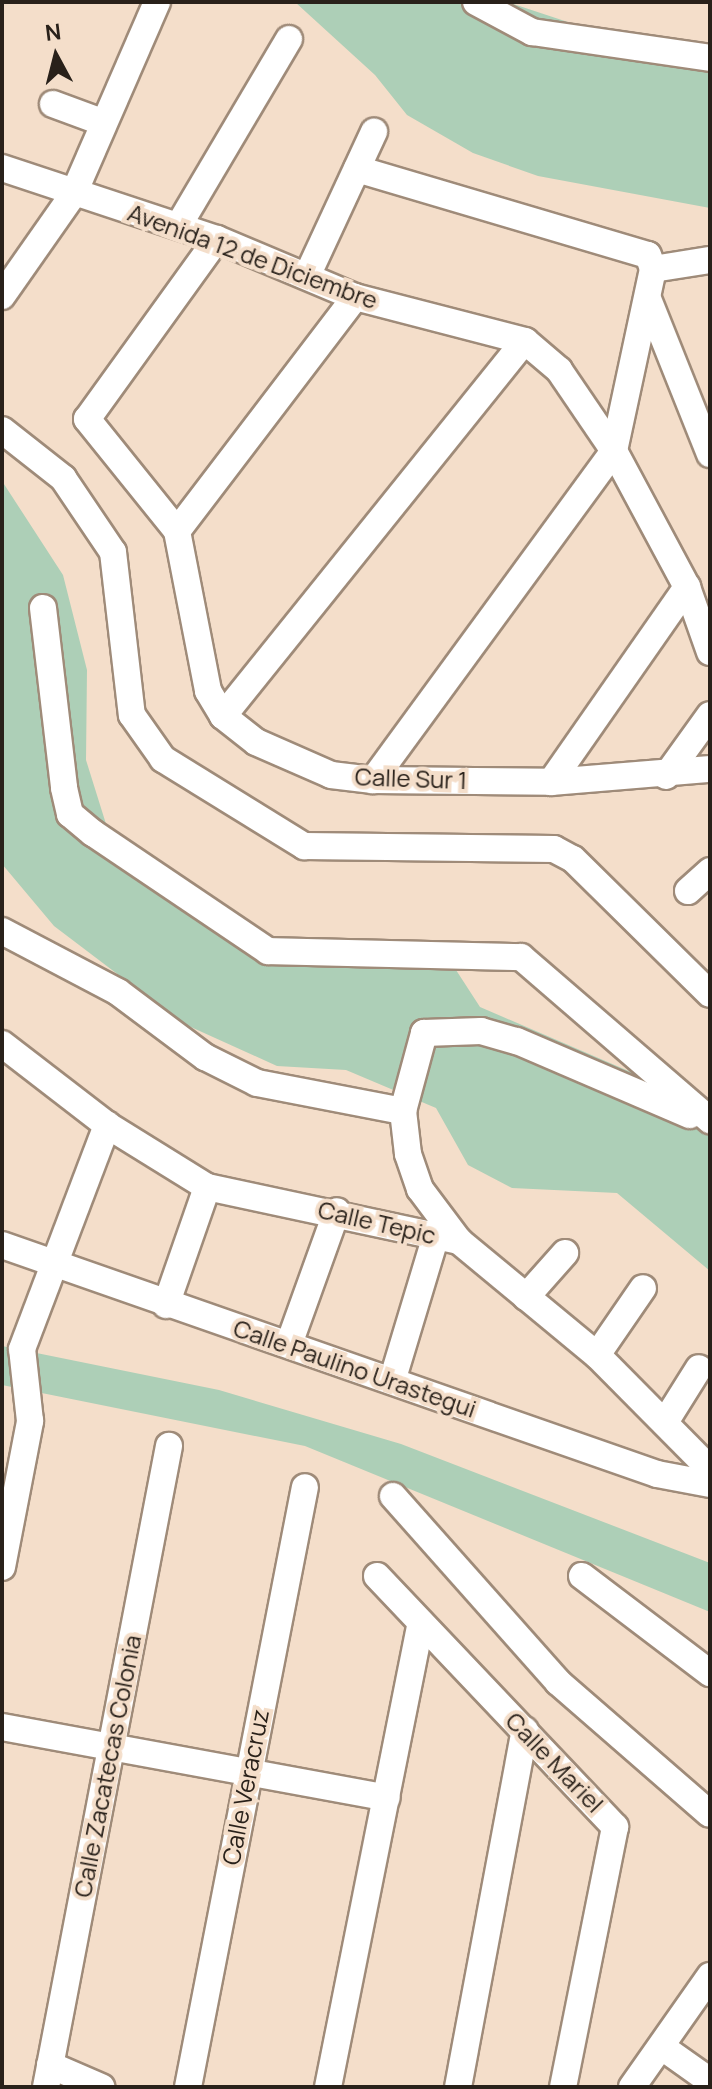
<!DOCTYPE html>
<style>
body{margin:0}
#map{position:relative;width:712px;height:2089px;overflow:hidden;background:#f4deca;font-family:Manrope,sans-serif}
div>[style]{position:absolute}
.green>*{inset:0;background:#adcfb7}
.roads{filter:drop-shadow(2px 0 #9f8b79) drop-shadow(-2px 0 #9f8b79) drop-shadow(0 2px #9f8b79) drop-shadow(0 -2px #9f8b79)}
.minor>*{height:26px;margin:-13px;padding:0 13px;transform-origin:13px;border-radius:13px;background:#fff}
span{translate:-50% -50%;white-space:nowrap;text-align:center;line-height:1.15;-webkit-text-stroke:8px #f4deca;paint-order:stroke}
.street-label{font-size:24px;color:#29211a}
.frame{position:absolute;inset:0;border:4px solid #29211a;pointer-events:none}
.north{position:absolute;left:16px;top:16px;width:80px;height:80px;-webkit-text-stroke:6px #f4deca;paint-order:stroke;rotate:353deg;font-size:22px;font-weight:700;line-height:32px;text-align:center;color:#29211a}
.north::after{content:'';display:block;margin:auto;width:28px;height:36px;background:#29211a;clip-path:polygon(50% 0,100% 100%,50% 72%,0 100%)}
</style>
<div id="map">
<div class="green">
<i style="clip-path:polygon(295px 2px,507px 2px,710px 69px,710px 208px,538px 176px,473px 153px,407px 115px,375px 75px)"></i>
<i style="clip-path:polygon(2px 481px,63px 575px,87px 670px,86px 760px,106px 824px,182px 892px,265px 937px,445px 953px,480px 1007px,698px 1101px,710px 1111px,710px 1271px,617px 1193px,512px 1188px,468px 1165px,436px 1108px,346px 1070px,277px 1066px,182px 1023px,54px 926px,2px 864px)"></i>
<i style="clip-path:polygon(2px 1346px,219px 1390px,401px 1444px,710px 1563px,710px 1612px,305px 1446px,2px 1385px)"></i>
</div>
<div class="roads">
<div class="minor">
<i style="left:476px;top:2px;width:64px;rotate:28.2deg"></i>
<i style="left:532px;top:32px;width:180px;rotate:8.3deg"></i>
<i style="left:53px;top:104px;width:52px;rotate:20.2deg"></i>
<i style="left:2px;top:168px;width:226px;rotate:18.3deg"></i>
<i style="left:217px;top:239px;width:150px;rotate:22.8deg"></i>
<i style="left:355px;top:297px;width:176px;rotate:14.5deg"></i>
<i style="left:525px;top:341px;width:45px;rotate:40.5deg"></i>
<i style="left:559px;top:370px;width:98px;rotate:55.8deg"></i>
<i style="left:614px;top:451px;width:154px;rotate:61.8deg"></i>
<i style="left:687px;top:587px;width:69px;rotate:70.5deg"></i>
<i style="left:357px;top:169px;width:303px;rotate:16.5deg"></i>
<i style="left:648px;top:255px;width:15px;rotate:70deg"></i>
<i style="left:653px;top:269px;width:186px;rotate:102.1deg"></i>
<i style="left:614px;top:451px;width:408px;rotate:126.2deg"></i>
<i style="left:179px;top:225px;width:216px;rotate:-59.4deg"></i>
<i style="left:217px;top:239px;width:222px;rotate:125.8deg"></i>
<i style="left:87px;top:419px;width:144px;rotate:51.2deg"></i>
<i style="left:177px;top:531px;width:163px;rotate:79deg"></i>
<i style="left:208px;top:691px;width:29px;rotate:59deg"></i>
<i style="left:223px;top:716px;width:42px;rotate:38.2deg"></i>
<i style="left:256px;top:742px;width:82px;rotate:23.7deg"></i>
<i style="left:331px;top:775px;width:42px;rotate:6.8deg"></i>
<i style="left:373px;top:780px;width:178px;rotate:0.6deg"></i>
<i style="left:551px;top:782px;width:160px;rotate:-4.7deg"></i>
<i style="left:653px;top:269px;width:58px;rotate:-9deg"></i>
<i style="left:308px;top:274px;width:157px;rotate:-65.1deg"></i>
<i style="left:2px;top:296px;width:126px;rotate:-55deg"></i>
<i style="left:74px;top:193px;width:208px;rotate:-66.5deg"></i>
<i style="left:648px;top:299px;width:167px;rotate:68.2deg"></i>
<i style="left:2px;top:430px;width:78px;rotate:38.2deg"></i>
<i style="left:63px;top:478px;width:89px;rotate:56deg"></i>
<i style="left:113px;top:552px;width:164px;rotate:83.4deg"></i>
<i style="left:132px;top:715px;width:54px;rotate:54.8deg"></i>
<i style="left:163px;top:759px;width:166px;rotate:31.7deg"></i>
<i style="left:304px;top:846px;width:250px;rotate:0.7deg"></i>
<i style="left:554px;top:849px;width:21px;rotate:28deg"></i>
<i style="left:573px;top:859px;width:192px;rotate:44.6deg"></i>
<i style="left:177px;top:531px;width:294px;rotate:-52.7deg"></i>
<i style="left:43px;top:608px;width:181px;rotate:83.3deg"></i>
<i style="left:64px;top:788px;width:27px;rotate:77deg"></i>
<i style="left:70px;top:814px;width:30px;rotate:40deg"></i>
<i style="left:93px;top:833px;width:211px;rotate:34deg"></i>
<i style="left:268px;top:951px;width:253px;rotate:1.4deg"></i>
<i style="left:521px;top:957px;width:250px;rotate:40.8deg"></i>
<i style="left:223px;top:716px;width:481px;rotate:-51.2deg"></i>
<i style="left:666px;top:776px;width:75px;rotate:-54.2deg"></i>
<i style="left:551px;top:782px;width:238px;rotate:-55.1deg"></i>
<i style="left:688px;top:891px;width:30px;rotate:-42deg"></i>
<i style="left:2px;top:931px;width:131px;rotate:27.7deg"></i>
<i style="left:118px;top:992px;width:109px;rotate:36.8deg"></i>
<i style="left:205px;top:1057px;width:58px;rotate:26.6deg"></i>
<i style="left:257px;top:1083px;width:149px;rotate:10.9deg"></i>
<i style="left:2px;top:1044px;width:133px;rotate:37.6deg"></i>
<i style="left:107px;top:1125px;width:118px;rotate:31.8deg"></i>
<i style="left:207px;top:1187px;width:258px;rotate:12.1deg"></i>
<i style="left:459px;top:1241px;width:179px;rotate:39.6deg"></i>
<i style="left:597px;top:1355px;width:161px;rotate:45.3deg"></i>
<i style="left:459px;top:1241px;width:65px;rotate:-126.9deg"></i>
<i style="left:420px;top:1189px;width:37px;rotate:-109deg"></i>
<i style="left:408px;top:1154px;width:43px;rotate:-96.6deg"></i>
<i style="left:403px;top:1111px;width:81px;rotate:-74.9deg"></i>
<i style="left:424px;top:1033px;width:57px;rotate:-2deg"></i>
<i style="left:481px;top:1031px;width:37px;rotate:16deg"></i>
<i style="left:517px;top:1041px;width:188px;rotate:23.2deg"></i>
<i style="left:2px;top:1245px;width:694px;rotate:19.27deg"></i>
<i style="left:657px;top:1474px;width:54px;rotate:10.7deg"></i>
<i style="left:526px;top:1297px;width:59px;rotate:-48.4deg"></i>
<i style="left:166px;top:1305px;width:125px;rotate:-70.8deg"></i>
<i style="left:289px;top:1344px;width:141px;rotate:-70.2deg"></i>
<i style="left:597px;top:1355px;width:81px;rotate:-55.5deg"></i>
<i style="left:393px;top:1378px;width:148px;rotate:-73.2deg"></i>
<i style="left:667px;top:1419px;width:60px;rotate:-57.9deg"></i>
<i style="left:393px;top:1496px;width:249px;rotate:48.4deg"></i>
<i style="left:558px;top:1682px;width:201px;rotate:41deg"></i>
<i style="left:2px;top:1567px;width:149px;rotate:-79.1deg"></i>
<i style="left:30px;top:1421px;width:72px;rotate:-96.3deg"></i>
<i style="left:22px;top:1349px;width:240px;rotate:-69.2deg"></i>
<i style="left:377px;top:1576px;width:346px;rotate:46.5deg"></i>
<i style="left:615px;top:1827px;width:265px;rotate:101.3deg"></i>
<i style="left:582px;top:1576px;width:161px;rotate:37.2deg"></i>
<i style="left:2px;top:1727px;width:391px;rotate:10.4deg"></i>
<i style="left:662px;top:2047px;width:59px;rotate:35.3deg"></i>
<i style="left:50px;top:2065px;width:56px;rotate:23.3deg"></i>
<i style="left:46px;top:2087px;width:653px;rotate:-79.14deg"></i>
<i style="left:188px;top:2087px;width:611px;rotate:-78.97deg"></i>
<i style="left:328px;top:2087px;width:470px;rotate:-78.7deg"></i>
<i style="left:458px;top:2087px;width:363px;rotate:-79.4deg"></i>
<i style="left:632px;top:2087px;width:136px;rotate:-54.9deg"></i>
</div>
</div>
<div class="street-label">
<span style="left:253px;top:256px;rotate:20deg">Avenida 12 de Diciembre</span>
<span style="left:411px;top:778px;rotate:2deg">Calle Sur 1</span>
<span style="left:377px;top:1222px;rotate:13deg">Calle Tepic</span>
<span style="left:355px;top:1368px;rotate:19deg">Calle Paulino Urastegui</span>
<span style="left:555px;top:1762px;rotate:46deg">Calle Mariel</span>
<span style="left:107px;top:1766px;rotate:-79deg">Calle Zacatecas Colonia</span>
<span style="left:245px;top:1787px;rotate:-79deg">Calle Veracruz</span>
</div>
<div class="frame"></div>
<div class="north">N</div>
</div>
